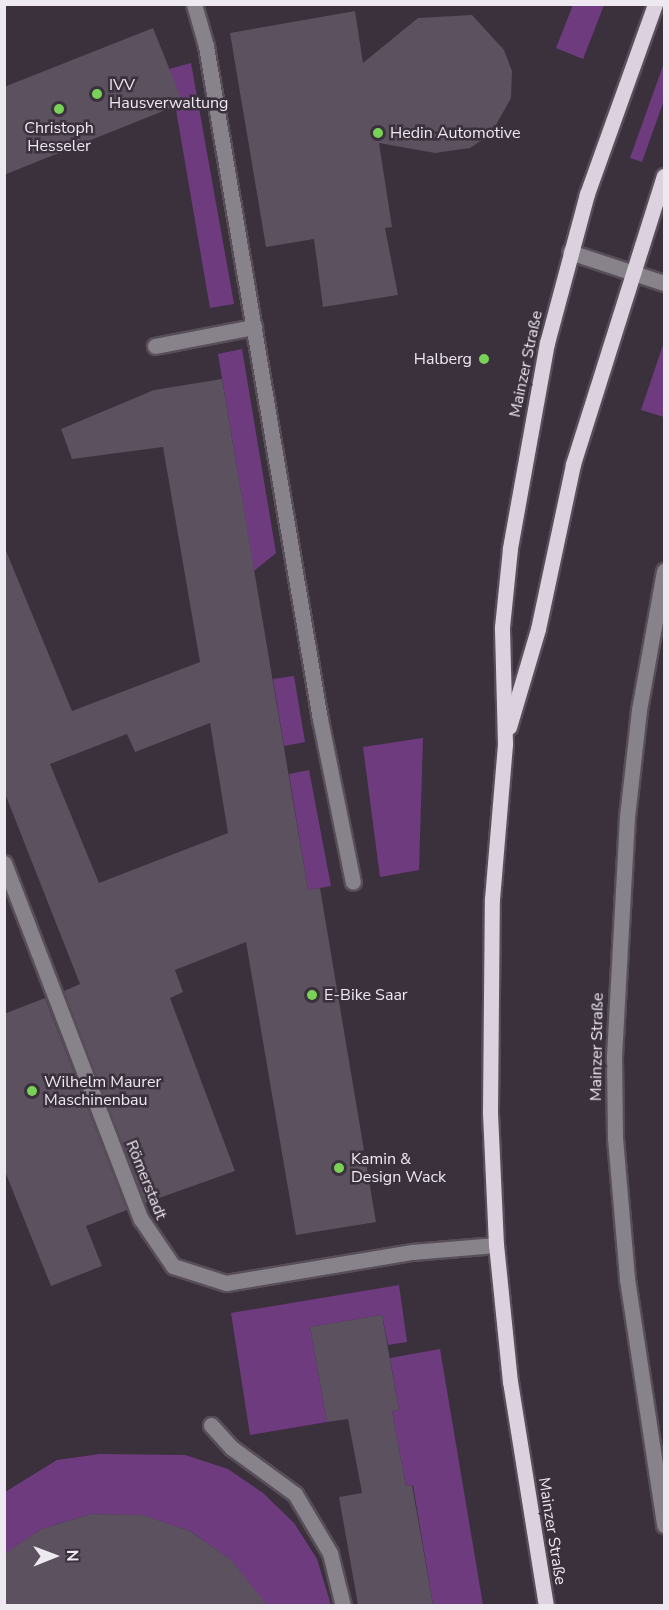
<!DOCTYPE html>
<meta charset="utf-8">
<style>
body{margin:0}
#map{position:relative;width:669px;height:1610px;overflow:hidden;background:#3a313d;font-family:"Nunito Sans",sans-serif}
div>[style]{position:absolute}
.green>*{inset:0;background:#6f3b7f}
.building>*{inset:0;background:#5b515f}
.roads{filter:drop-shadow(2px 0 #574e5a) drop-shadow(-2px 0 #574e5a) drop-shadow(0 2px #574e5a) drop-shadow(0 -2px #574e5a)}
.minor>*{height:15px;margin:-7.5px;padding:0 7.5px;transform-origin:7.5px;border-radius:7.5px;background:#88838a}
.major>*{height:15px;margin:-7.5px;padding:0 7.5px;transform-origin:7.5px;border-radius:7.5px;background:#dcd2df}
.dots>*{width:16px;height:16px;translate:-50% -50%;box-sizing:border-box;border:3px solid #3a313d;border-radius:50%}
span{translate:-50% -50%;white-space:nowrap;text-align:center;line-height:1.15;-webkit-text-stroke:5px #3a313d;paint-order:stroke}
.poi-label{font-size:16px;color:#eee8f0}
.left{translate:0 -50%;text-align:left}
.right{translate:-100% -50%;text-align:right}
.street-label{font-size:16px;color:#eee8f0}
.frame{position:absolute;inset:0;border:6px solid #eee8f0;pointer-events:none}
.north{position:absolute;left:24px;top:1526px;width:60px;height:60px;-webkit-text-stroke:4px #3a313d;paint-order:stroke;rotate:89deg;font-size:16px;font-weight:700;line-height:24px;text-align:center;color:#eee8f0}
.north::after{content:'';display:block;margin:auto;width:21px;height:27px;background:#eee8f0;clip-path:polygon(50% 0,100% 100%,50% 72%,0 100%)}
</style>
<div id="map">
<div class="green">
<i style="clip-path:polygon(573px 5px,604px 5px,583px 59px,556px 48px)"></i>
<i style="clip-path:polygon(191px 63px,234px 304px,210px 308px,169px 69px)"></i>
<i style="clip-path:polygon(664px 63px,664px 100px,642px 162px,630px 158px)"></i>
<i style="clip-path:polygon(664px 342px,664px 417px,641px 410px)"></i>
<i style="clip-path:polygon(242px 349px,276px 553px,254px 571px,218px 354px)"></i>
<i style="clip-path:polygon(294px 676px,305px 742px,284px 746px,273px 679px)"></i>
<i style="clip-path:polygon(423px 738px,419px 870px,380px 877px,363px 747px)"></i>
<i style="clip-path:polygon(309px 770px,331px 886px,308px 890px,289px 774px)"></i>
<i style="clip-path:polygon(399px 1285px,407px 1342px,388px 1345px,382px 1315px,310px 1327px,327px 1422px,250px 1435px,231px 1313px)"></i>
<i style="clip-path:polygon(440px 1349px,483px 1605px,433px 1605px,413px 1485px,406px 1486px,392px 1411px,399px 1410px,390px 1358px)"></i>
<i style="clip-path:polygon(100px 1454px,185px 1455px,228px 1469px,263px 1493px,294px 1523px,317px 1559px,331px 1605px,265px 1605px,231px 1560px,190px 1531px,141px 1515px,91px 1514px,42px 1529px,5px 1554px,5px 1492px,57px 1460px)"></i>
</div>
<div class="building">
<i style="clip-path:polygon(355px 11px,363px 63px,418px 18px,472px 15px,504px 50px,512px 71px,511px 98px,491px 134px,470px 148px,435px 153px,379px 143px,392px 227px,385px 228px,398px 295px,323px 307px,314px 239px,266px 247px,230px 33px)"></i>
<i style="clip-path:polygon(153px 28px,183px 103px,4px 175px,4px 87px)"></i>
<i style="clip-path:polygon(evenodd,222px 379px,308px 890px,320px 888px,376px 1222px,296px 1235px,246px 942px,175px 970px,183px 992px,170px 998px,235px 1171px,145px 1203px,64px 991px,80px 984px,4px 791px,4px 546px,72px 711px,200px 662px,163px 447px,72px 459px,61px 429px,154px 390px,222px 379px,210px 723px,228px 833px,99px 883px,50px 764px,127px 734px,135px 752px,210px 723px)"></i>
<i style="clip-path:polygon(45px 998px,127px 1210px,86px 1226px,102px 1266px,51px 1286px,4px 1169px,4px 1014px)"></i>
<i style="clip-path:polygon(382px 1315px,399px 1410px,392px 1411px,406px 1486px,412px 1485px,433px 1605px,358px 1605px,339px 1497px,362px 1493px,348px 1419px,327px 1422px,310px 1327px)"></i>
<i style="clip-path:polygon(91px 1514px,142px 1515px,190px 1531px,231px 1560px,267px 1605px,4px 1605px,4px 1554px,42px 1529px)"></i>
</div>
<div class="roads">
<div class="minor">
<i style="left:194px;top:4px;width:44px;rotate:74.1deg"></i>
<i style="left:206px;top:46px;width:683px;rotate:80.39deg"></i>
<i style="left:320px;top:719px;width:166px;rotate:78.6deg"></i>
<i style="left:570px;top:252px;width:99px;rotate:18.3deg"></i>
<i style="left:155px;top:346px;width:101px;rotate:-10.9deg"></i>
<i style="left:664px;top:571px;width:141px;rotate:100.2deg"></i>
<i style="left:639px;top:710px;width:108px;rotate:96.4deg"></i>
<i style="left:627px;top:817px;width:239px;rotate:93.1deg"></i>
<i style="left:614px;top:1056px;width:82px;rotate:89.3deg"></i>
<i style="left:615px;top:1138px;width:142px;rotate:85.1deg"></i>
<i style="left:627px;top:1279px;width:249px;rotate:81.4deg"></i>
<i style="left:4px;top:863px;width:381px;rotate:69deg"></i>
<i style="left:141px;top:1219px;width:57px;rotate:55.8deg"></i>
<i style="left:173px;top:1266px;width:56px;rotate:17.8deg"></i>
<i style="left:226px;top:1283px;width:189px;rotate:-9.5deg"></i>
<i style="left:412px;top:1252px;width:84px;rotate:-4.8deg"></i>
<i style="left:211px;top:1425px;width:31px;rotate:48deg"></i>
<i style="left:232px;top:1448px;width:78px;rotate:36.1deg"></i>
<i style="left:295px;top:1494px;width:69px;rotate:59.3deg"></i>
<i style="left:330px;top:1553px;width:55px;rotate:76.2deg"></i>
</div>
<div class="major">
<i style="left:509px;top:727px;width:102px;rotate:-73.5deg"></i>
<i style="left:538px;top:629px;width:169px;rotate:-78deg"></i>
<i style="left:573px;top:464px;width:302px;rotate:-72.5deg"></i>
<i style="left:546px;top:1606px;width:227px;rotate:-99.1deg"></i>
<i style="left:510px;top:1382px;width:138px;rotate:-95.8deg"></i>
<i style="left:496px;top:1245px;width:133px;rotate:-92.6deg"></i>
<i style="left:490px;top:1112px;width:213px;rotate:-89.5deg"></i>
<i style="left:492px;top:899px;width:156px;rotate:-85.2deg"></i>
<i style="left:505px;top:744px;width:117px;rotate:-91.5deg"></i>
<i style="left:502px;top:627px;width:79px;rotate:-84.2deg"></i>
<i style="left:510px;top:548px;width:208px;rotate:-79.8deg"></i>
<i style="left:547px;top:343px;width:154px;rotate:-75deg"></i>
<i style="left:587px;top:194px;width:202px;rotate:-70.3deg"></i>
</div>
</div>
<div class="dots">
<i style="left:97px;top:94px;background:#79d157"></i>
<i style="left:59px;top:109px;background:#79d157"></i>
<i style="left:378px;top:133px;background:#79d157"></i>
<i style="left:484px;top:359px;background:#79d157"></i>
<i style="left:312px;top:995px;background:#79d157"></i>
<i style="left:32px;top:1091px;background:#79d157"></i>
<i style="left:339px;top:1168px;background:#79d157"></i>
</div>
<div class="poi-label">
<span class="left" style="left:109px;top:94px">IVV<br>Hausverwaltung</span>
<span style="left:59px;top:137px">Christoph<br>Hesseler</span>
<span class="left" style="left:390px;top:133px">Hedin Automotive</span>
<span class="right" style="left:472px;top:359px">Halberg</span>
<span class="left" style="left:324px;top:995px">E-Bike Saar</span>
<span class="left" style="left:44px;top:1091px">Wilhelm Maurer<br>Maschinenbau</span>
<span class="left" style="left:351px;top:1168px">Kamin &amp;<br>Design Wack</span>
</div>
<div class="street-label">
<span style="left:526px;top:364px;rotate:-78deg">Mainzer Straße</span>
<span style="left:597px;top:1047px;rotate:-89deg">Mainzer Straße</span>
<span style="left:146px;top:1180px;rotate:68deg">Römerstadt</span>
<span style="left:552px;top:1531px;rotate:81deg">Mainzer Straße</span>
</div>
<div class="frame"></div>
<div class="north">N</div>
</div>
